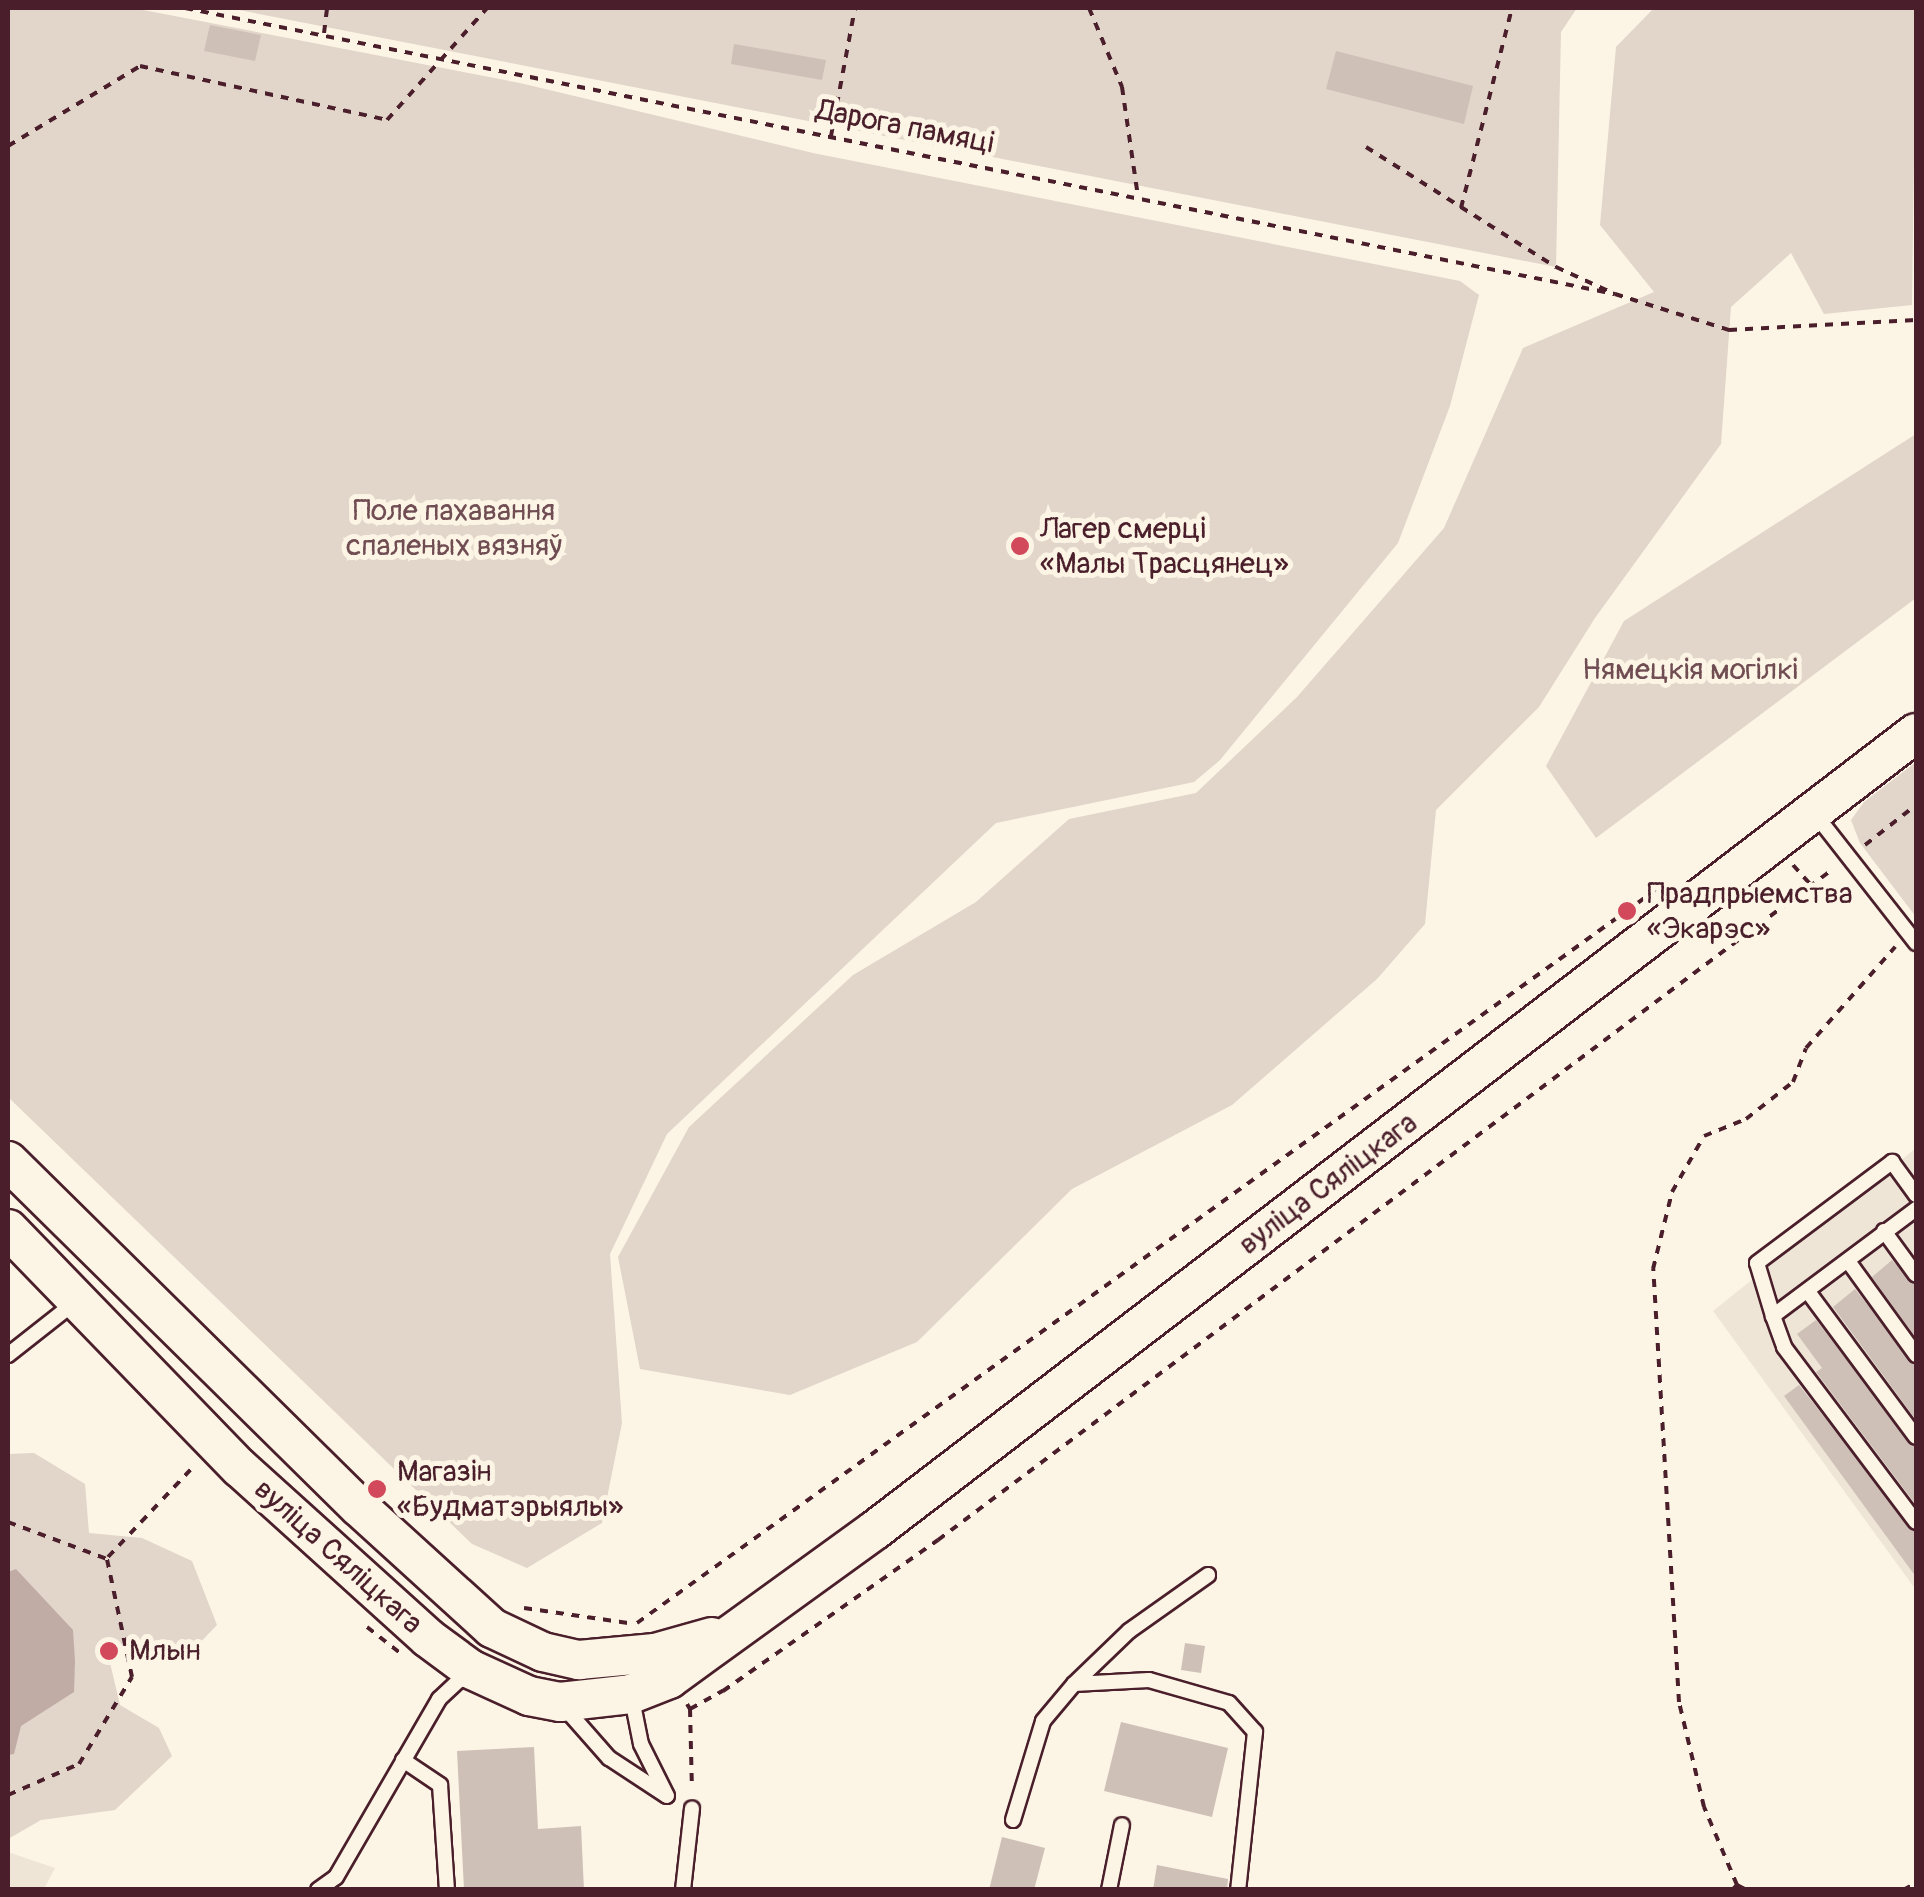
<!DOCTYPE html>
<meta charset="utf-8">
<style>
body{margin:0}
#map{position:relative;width:1924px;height:1897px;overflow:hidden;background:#fcf5e5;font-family:Pangolin,sans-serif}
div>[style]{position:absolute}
.built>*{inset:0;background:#eee5d7}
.green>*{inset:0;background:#e2d5ca}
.water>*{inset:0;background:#c0aca5}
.building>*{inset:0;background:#cfc0b7}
.path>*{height:4px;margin-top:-2px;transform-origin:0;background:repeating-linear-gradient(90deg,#4a1f2b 0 8px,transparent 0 16px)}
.roads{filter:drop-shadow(2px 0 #4a1f2b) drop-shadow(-2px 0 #4a1f2b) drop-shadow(0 2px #4a1f2b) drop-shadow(0 -2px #4a1f2b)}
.service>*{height:14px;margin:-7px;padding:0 7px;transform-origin:7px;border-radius:7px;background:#fcf5e5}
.secondary>*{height:38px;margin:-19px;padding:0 19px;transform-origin:19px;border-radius:19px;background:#fcf5e5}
.dots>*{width:28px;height:28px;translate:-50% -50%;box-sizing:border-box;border:5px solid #fcf5e5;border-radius:50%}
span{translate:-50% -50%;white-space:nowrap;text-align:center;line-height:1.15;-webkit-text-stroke:10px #fcf5e5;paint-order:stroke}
.street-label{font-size:30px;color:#4a1f2b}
.park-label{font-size:30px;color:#704c53}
.poi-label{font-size:30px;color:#4a1f2b}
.left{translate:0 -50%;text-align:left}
.frame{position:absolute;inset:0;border:10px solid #4a1f2b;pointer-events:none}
</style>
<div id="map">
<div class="built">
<i style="clip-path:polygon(1916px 1148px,1916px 1590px,1713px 1311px)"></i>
<i style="clip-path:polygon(8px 1852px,55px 1868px,44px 1889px,8px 1889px)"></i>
</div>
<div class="green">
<i style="clip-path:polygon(8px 8px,133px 8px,520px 83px,813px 153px,1460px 281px,1479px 295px,1450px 406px,1398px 543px,1220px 760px,1194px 782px,996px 823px,667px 1134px,610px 1254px,622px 1423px,602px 1523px,527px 1568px,472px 1544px,8px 1097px)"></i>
<i style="clip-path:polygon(229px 8px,1577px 8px,1561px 32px,1556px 267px)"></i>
<i style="clip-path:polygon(1654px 8px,1916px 8px,1912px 305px,1824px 314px,1791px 253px,1731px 307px,1721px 444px,1595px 618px,1539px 707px,1436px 810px,1425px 924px,1377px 979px,1232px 1105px,1072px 1189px,917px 1342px,790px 1395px,640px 1369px,618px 1257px,689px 1127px,853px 975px,976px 902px,1069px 819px,1196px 793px,1297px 697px,1444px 528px,1523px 348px,1654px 292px,1600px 225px,1616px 47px)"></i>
<i style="clip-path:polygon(1916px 434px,1916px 598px,1596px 838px,1546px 766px,1624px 621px)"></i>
<i style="clip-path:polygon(1916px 762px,1916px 917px,1860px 843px,1851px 820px,1864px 802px)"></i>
<i style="clip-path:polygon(34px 1453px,85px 1484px,89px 1533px,142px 1538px,192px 1561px,217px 1625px,193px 1650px,134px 1643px,107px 1650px,120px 1705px,159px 1728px,172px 1756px,115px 1810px,41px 1820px,8px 1839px,8px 1454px)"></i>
</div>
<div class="water">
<i style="clip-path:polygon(16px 1569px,73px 1630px,75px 1661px,74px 1692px,21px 1726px,14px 1754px,8px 1755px,8px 1572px)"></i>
</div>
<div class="building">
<i style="clip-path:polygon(210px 25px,261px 35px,255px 61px,204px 51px)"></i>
<i style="clip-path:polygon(734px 44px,826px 60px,822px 80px,731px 64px)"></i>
<i style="clip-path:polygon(1336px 51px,1473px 86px,1464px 124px,1326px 89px)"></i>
<i style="clip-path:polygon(1892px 1260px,1916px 1286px,1916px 1338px,1872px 1277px)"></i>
<i style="clip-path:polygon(1855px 1289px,1916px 1366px,1916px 1420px,1833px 1307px)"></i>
<i style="clip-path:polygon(1816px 1320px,1916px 1448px,1916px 1505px,1816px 1372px,1822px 1368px,1797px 1334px)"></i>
<i style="clip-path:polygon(1799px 1385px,1916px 1533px,1916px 1577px,1784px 1396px)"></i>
<i style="clip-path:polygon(1185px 1643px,1205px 1646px,1201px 1673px,1181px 1670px)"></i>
<i style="clip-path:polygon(1121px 1722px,1228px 1748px,1212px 1817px,1104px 1791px)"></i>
<i style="clip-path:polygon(534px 1747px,538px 1829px,581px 1826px,584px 1890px,464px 1890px,457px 1751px)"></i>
<i style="clip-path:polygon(1002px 1837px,1045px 1848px,1034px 1890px,989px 1890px)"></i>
<i style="clip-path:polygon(1157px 1865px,1228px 1879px,1227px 1890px,1153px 1890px)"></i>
</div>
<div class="path">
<i style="left:185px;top:8px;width:1458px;rotate:11.31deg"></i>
<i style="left:1089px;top:8px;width:86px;rotate:67.3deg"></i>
<i style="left:1122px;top:87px;width:111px;rotate:81.7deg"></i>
<i style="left:324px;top:33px;width:25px;rotate:-83deg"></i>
<i style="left:831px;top:136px;width:130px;rotate:-79.4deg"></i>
<i style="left:8px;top:146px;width:154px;rotate:-31.2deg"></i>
<i style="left:140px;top:66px;width:253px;rotate:12.3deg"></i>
<i style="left:387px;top:120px;width:150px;rotate:-48.2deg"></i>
<i style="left:1366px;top:147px;width:225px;rotate:32.3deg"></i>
<i style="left:1556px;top:267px;width:65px;rotate:24.6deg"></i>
<i style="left:1615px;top:294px;width:120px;rotate:17.5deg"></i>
<i style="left:1729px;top:330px;width:187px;rotate:-3.1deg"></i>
<i style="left:1461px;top:208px;width:206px;rotate:-75.7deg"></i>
<i style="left:1865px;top:845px;width:65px;rotate:-38.1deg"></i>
<i style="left:1793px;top:865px;width:25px;rotate:48deg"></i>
<i style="left:8px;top:1522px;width:106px;rotate:20.5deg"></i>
<i style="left:108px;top:1557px;width:125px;rotate:-46.6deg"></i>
<i style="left:524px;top:1608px;width:105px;rotate:8.2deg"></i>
<i style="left:637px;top:1623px;width:1265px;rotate:-35.74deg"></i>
<i style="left:367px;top:1627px;width:47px;rotate:38.1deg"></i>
<i style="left:687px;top:1704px;width:6px;rotate:59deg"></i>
<i style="left:690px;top:1709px;width:38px;rotate:-29deg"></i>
<i style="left:723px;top:1691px;width:263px;rotate:-35.1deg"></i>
<i style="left:938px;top:1540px;width:1119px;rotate:-36.86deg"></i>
<i style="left:690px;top:1709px;width:80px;rotate:88.6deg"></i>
<i style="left:8px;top:1795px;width:77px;rotate:-23.6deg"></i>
<i style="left:79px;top:1764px;width:102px;rotate:-58.7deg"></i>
<i style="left:132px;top:1677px;width:121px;rotate:-102deg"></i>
<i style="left:1737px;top:1885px;width:11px;rotate:27deg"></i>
<i style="left:1732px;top:1890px;width:7px;rotate:-45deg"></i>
<i style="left:1737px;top:1885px;width:85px;rotate:-112.9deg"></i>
<i style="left:1704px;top:1807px;width:108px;rotate:-103.4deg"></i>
<i style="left:1679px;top:1702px;width:434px;rotate:-93.4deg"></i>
<i style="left:1653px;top:1269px;width:79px;rotate:-76.1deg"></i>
<i style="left:1672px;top:1192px;width:64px;rotate:-60.3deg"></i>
<i style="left:1704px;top:1136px;width:45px;rotate:-22deg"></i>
<i style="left:1746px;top:1119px;width:60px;rotate:-38.2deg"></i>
<i style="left:1793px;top:1082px;width:36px;rotate:-69deg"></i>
<i style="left:1806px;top:1048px;width:135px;rotate:-48.6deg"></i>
<i style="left:1903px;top:1890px;width:15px;rotate:-28deg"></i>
</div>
<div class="roads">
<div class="service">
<i style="left:1815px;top:814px;width:164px;rotate:51.9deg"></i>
<i style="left:1916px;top:1209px;width:179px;rotate:143.2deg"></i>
<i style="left:1773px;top:1316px;width:33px;rotate:70deg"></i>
<i style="left:1784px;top:1347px;width:219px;rotate:53deg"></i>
<i style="left:1884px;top:1231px;width:54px;rotate:54deg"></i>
<i style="left:1848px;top:1261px;width:116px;rotate:54.1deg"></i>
<i style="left:1809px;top:1293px;width:179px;rotate:53.4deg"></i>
<i style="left:1773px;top:1316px;width:55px;rotate:-106.8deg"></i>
<i style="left:1757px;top:1263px;width:169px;rotate:-36.8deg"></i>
<i style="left:1892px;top:1162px;width:41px;rotate:54deg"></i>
<i style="left:8px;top:1355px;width:84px;rotate:-38.2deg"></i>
<i style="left:1074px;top:1684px;width:76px;rotate:-43.9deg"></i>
<i style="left:1129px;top:1631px;width:97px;rotate:-35.3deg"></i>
<i style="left:631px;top:1694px;width:51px;rotate:78.7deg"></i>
<i style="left:641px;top:1744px;width:58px;rotate:63.4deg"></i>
<i style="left:564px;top:1707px;width:68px;rotate:48.6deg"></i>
<i style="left:609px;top:1758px;width:69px;rotate:33.2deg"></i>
<i style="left:403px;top:1760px;width:45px;rotate:34deg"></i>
<i style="left:440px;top:1785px;width:105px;rotate:86.2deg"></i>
<i style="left:1013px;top:1820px;width:103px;rotate:-73.1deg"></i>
<i style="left:1043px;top:1721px;width:48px;rotate:-50deg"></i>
<i style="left:1074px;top:1684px;width:75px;rotate:-3.1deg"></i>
<i style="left:1149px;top:1680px;width:83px;rotate:16deg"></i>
<i style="left:1229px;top:1703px;width:39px;rotate:48deg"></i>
<i style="left:1255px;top:1732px;width:159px;rotate:96.1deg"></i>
<i style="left:318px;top:1890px;width:22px;rotate:-36deg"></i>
<i style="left:336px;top:1877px;width:206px;rotate:-59.9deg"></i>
<i style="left:439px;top:1699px;width:42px;rotate:-43.1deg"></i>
<i style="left:683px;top:1890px;width:82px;rotate:-83.7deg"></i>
<i style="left:1109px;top:1890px;width:66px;rotate:-78.7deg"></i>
</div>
<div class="secondary">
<i style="left:8px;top:1161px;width:493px;rotate:44.6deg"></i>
<i style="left:359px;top:1507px;width:180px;rotate:42.3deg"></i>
<i style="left:492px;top:1628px;width:56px;rotate:25.2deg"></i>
<i style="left:543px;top:1652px;width:37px;rotate:13deg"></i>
<i style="left:579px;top:1660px;width:76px;rotate:-5.3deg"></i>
<i style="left:655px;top:1653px;width:59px;rotate:-15.7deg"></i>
<i style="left:8px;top:1229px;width:333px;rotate:45.9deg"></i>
<i style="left:240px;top:1468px;width:253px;rotate:42.1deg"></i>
<i style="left:428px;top:1638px;width:52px;rotate:36.4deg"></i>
<i style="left:470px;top:1669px;width:65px;rotate:24.6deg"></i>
<i style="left:529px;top:1696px;width:32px;rotate:11deg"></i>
<i style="left:560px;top:1702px;width:71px;rotate:-6.4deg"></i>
<i style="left:631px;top:1694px;width:41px;rotate:-21.5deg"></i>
<i style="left:669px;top:1679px;width:254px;rotate:-35.9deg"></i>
<i style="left:875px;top:1530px;width:1311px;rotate:-37.44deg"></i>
</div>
</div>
<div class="dots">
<i style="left:1020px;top:546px;background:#d1495b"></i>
<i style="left:1627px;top:911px;background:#d1495b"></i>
<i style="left:377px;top:1489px;background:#d1495b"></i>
<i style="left:109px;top:1651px;background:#d1495b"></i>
</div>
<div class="street-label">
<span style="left:905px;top:127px;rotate:11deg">Дарога памяці</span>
<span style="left:1328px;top:1184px;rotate:-37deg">вуліца Сяліцкага</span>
<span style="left:338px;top:1557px;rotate:42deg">вуліца Сяліцкага</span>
</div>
<div class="park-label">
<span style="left:454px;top:528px">Поле пахавання<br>спаленых вязняў</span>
<span style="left:1690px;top:670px">Нямецкія могілкі</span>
</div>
<div class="poi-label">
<span class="left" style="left:1040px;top:546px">Лагер смерці<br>«Малы Трасцянец»</span>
<span class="left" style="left:1647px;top:911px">Прадпрыемства<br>«Экарэс»</span>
<span class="left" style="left:397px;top:1489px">Магазін<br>«Будматэрыялы»</span>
<span class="left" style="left:129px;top:1651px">Млын</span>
</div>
<div class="frame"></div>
</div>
